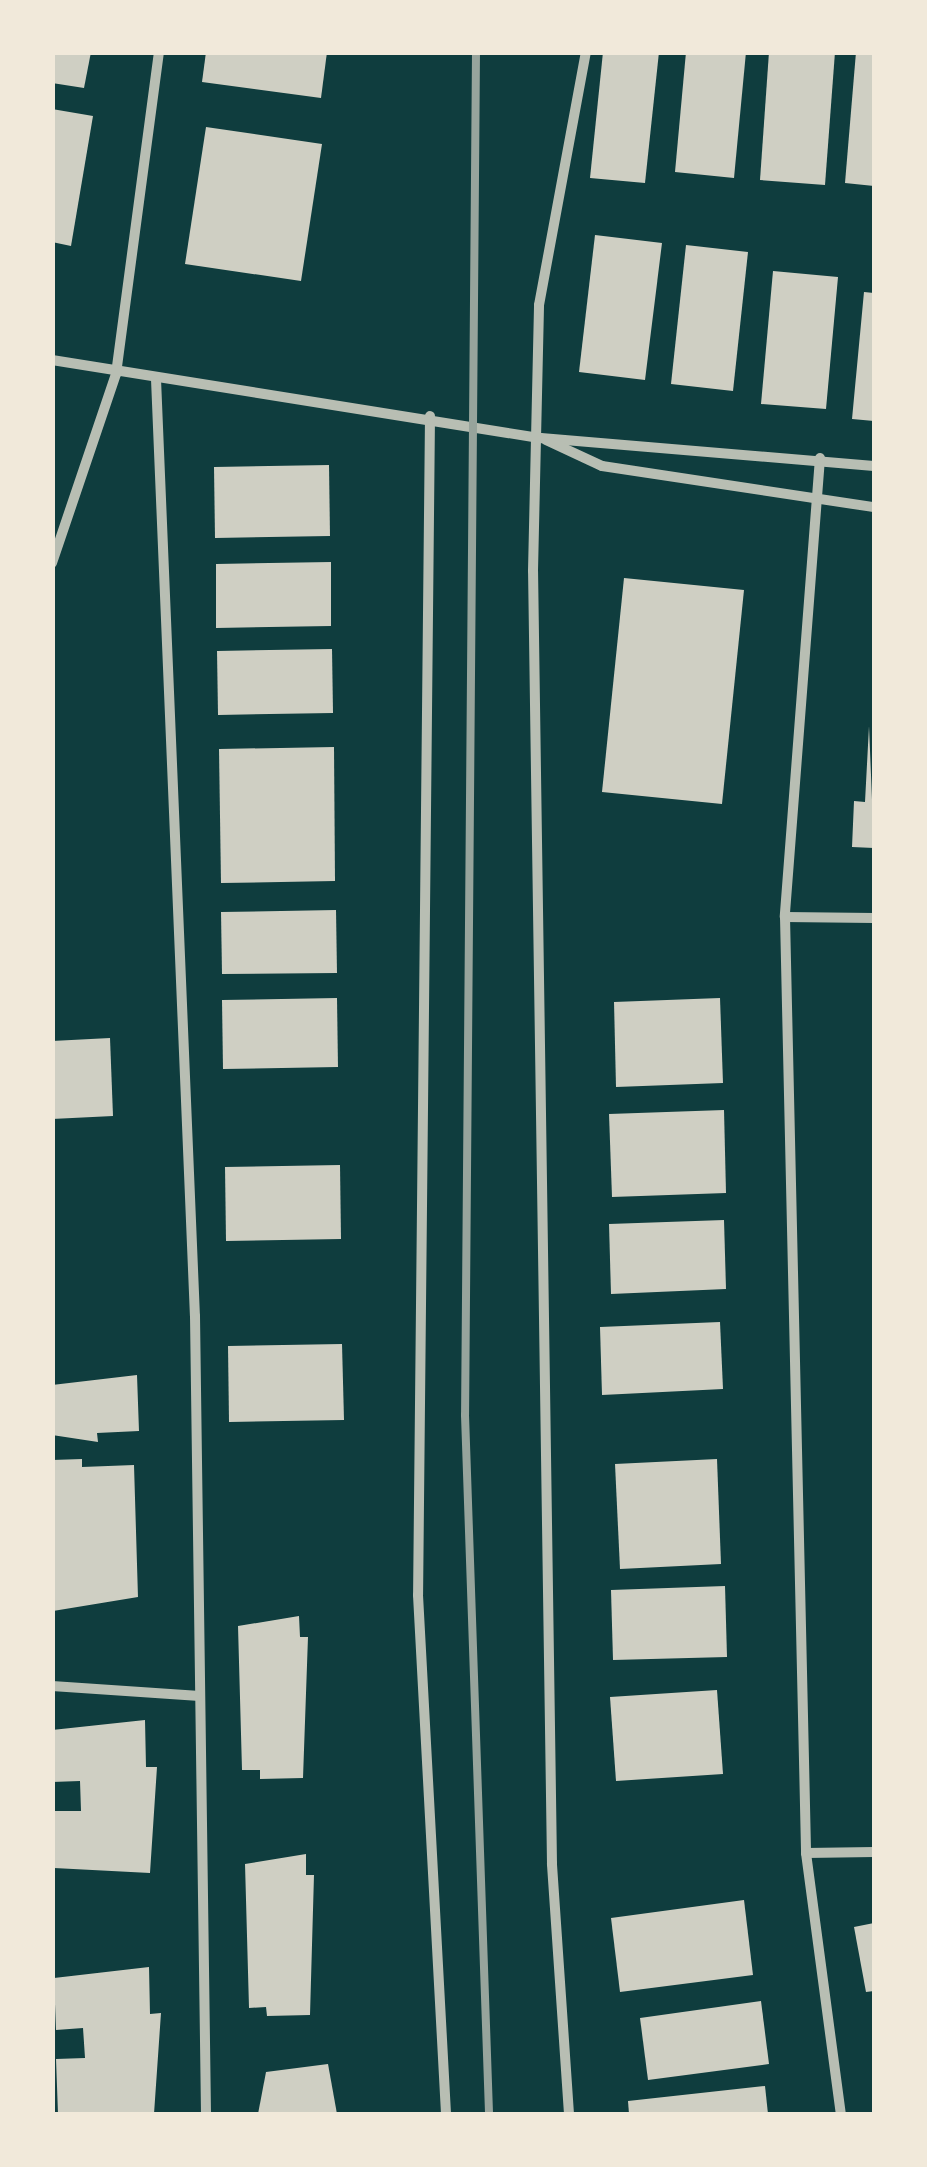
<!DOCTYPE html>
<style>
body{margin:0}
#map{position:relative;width:927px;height:2167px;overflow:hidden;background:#0f3d3e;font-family:"Fira Sans Condensed",sans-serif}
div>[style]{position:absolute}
.building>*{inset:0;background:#cfcfc3}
.minor>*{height:10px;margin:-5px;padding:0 5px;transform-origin:5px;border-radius:5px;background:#b8beb3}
.rail>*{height:8px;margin:-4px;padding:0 4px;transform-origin:4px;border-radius:4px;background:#97a49c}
span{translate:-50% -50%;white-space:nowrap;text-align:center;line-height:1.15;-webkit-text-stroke:10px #f1e9da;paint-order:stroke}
.frame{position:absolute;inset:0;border:55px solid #f1e9da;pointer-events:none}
</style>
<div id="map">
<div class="building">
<i style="clip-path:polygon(52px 52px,91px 52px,84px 88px,52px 83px)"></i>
<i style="clip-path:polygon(206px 52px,327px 52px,321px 98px,202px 82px)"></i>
<i style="clip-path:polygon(603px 52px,659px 52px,645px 183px,590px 178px)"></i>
<i style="clip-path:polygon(686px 52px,746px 52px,734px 178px,675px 172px)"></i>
<i style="clip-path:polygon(769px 52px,835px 52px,825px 185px,760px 180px)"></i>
<i style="clip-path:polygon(856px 52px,874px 52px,874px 186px,845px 183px)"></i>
<i style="clip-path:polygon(52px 109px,93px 116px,71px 246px,52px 242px)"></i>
<i style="clip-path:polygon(206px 127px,322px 144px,301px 281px,185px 264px)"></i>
<i style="clip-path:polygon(595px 235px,662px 243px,645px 380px,579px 372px)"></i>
<i style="clip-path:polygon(686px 245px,748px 252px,733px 391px,671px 384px)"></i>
<i style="clip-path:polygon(773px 271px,838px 277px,826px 409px,761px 404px)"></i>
<i style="clip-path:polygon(864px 292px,874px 293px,874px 421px,852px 419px)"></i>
<i style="clip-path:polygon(329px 465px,330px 536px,215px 538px,214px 467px)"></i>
<i style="clip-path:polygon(331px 562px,331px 626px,216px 628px,216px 564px)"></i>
<i style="clip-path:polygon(624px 578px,744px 590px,722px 804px,602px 792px)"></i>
<i style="clip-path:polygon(332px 649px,333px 713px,218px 715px,217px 651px)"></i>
<i style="clip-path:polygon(869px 726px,874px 848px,852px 847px,854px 801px,865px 802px)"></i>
<i style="clip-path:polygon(334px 747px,335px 881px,221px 883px,219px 749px)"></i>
<i style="clip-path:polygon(336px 910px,337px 973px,222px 974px,221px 912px)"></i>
<i style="clip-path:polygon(337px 998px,338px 1067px,223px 1069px,222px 1000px)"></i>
<i style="clip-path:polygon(720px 998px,723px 1083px,616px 1087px,614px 1002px)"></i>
<i style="clip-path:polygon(110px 1038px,113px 1116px,52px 1119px,52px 1041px)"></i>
<i style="clip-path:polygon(724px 1110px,726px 1193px,612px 1197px,609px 1114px)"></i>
<i style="clip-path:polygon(340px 1165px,341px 1239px,226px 1241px,225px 1167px)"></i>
<i style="clip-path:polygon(724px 1220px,726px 1289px,611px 1294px,609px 1224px)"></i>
<i style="clip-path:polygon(720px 1322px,723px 1389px,602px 1395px,600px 1327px)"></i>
<i style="clip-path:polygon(342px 1344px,344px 1420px,229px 1422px,228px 1346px)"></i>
<i style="clip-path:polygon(137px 1375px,139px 1431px,97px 1433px,98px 1442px,52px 1435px,52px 1385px)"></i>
<i style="clip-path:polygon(82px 1459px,82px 1467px,134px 1465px,138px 1597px,53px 1611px,52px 1460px)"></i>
<i style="clip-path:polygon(717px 1459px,721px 1564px,620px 1569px,615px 1464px)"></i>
<i style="clip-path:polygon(725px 1586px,727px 1657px,613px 1660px,611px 1590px)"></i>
<i style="clip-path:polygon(299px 1616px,300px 1637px,308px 1637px,303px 1778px,260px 1779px,260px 1770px,242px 1770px,238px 1626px)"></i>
<i style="clip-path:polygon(717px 1690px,723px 1774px,616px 1781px,610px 1697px)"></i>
<i style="clip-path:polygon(145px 1720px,146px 1767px,157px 1767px,150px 1873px,54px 1868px,53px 1811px,81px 1811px,80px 1781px,52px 1782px,52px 1730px)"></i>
<i style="clip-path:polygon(306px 1854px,306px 1875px,314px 1875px,310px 2015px,267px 2016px,266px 2007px,249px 2008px,245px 1864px)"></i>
<i style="clip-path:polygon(744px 1900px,753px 1975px,620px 1992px,611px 1918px)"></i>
<i style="clip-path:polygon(874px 1923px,874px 1991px,866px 1992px,854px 1927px)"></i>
<i style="clip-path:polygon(149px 1967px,150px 2014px,161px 2013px,154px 2114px,58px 2114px,56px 2059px,85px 2058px,83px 2028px,56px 2030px,54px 1978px)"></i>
<i style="clip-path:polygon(761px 2001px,769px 2064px,648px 2080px,640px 2018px)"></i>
<i style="clip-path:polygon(328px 2064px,337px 2114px,258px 2114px,266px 2072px)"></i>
<i style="clip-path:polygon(765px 2086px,768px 2114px,629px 2114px,628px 2101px)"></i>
</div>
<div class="minor">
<i style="left:52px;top:360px;width:495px;rotate:9.1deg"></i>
<i style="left:541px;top:438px;width:334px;rotate:4.8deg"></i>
<i style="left:156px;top:379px;width:938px;rotate:87.62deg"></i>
<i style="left:195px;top:1316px;width:798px;rotate:89.21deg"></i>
<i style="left:430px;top:416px;width:1179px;rotate:90.58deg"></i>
<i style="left:418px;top:1595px;width:520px;rotate:86.91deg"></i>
<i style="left:546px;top:440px;width:62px;rotate:24.9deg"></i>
<i style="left:602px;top:466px;width:275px;rotate:8.6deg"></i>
<i style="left:820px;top:458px;width:460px;rotate:94.4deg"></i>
<i style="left:785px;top:917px;width:936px;rotate:88.71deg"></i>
<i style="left:806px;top:1853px;width:263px;rotate:82.4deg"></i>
<i style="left:52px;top:563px;width:200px;rotate:-71.3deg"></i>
<i style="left:116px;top:374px;width:325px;rotate:-82.4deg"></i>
<i style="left:785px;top:917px;width:89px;rotate:0.6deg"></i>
<i style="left:52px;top:1686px;width:148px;rotate:3.9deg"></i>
<i style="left:806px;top:1853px;width:68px;rotate:-0.8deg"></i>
<i style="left:569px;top:2114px;width:251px;rotate:-93.9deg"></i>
<i style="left:552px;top:1864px;width:1293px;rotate:-90.84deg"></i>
<i style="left:533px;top:571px;width:266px;rotate:-88.7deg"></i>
<i style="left:539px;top:305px;width:257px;rotate:-79.5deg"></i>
</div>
<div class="rail">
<i style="left:476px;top:52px;width:1363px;rotate:90.46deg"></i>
<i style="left:465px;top:1415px;width:699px;rotate:88.03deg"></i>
</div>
<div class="frame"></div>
</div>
